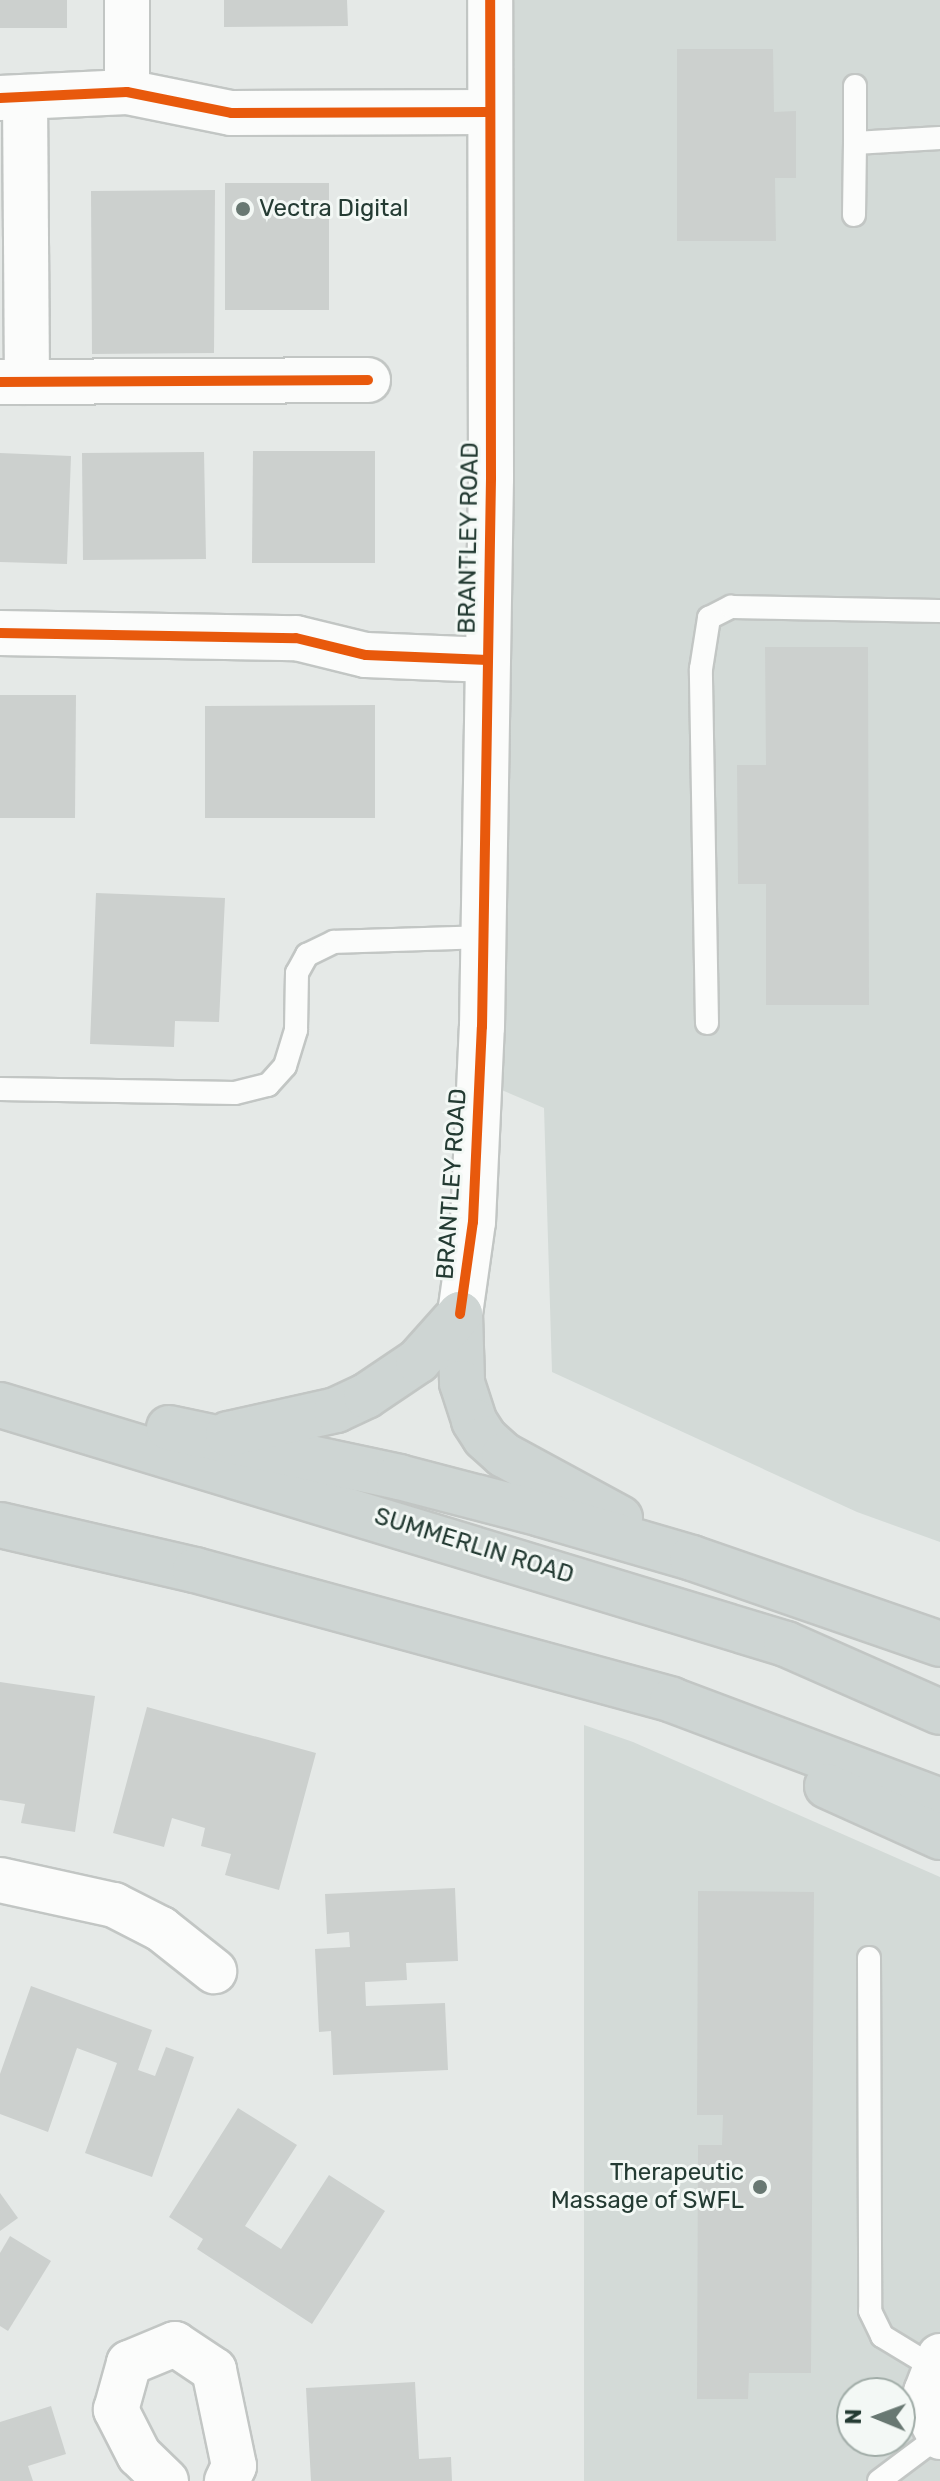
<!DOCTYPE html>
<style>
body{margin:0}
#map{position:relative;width:940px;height:2481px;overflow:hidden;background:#e5e9e7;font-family:Rubik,sans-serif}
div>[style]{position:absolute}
.built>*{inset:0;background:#d3dad7}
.building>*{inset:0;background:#ccd0ce}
.roads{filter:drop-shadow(2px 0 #c2c6c4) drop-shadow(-2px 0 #c2c6c4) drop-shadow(0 2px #c2c6c4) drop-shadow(0 -2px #c2c6c4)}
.lane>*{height:22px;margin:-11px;padding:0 11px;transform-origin:11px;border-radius:11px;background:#fbfcfb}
.street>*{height:44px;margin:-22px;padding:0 22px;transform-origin:22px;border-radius:22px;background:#fbfcfb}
.primary>*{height:44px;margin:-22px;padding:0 22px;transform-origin:22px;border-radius:22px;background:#ced5d3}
.cycleway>*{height:10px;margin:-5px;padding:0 5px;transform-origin:5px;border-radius:5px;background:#e8590c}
.dots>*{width:22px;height:22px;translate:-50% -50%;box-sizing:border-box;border:4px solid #f3f8f5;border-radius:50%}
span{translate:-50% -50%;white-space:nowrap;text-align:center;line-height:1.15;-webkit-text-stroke:6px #f3f8f5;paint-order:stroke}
.poi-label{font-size:24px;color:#243b33}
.left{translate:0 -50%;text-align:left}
.right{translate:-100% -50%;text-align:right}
.street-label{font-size:24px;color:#243b33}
.north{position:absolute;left:836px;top:2377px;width:80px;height:80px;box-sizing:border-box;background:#f3f8f5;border:2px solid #a0aca7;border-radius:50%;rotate:271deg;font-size:22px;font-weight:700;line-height:32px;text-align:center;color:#243b33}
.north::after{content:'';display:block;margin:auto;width:28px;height:36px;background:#687872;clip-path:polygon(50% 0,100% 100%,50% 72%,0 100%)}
</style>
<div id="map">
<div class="built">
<i style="clip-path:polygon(494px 0,940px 0,940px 1542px,857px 1512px,552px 1372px,544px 1108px,492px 1086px)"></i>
<i style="clip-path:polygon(evenodd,584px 1725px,633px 1742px,940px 1877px,940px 2481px,584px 2481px,584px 1725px,852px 2393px,900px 2393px,900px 2441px,852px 2441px,852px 2393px)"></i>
</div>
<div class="building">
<i style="clip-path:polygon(0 0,67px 0,67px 28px,0 28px)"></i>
<i style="clip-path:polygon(224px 0,347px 0,348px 26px,224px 27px)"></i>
<i style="clip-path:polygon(677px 49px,773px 49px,774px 112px,796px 111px,796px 178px,775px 178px,776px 241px,677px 241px)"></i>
<i style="clip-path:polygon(225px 183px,329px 183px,329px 310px,225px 310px)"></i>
<i style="clip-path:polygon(215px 190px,214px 353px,92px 354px,91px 191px)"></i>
<i style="clip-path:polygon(253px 451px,375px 451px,375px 563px,252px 563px)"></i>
<i style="clip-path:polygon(204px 452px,206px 559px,83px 560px,82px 453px)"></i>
<i style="clip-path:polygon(0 453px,71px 456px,67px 564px,0 562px)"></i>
<i style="clip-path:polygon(765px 647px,868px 647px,869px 1005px,766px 1005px,766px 884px,738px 884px,737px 765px,766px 765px)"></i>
<i style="clip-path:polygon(0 695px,76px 695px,75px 818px,0 818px)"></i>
<i style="clip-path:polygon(375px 705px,375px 818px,205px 818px,205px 706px)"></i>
<i style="clip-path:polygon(96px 893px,225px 898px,219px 1022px,175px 1021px,174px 1047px,90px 1044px)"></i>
<i style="clip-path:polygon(0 1682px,95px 1696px,75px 1832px,21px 1823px,25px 1804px,0 1800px)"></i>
<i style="clip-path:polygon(147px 1707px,316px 1753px,279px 1890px,225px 1875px,231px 1854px,201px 1846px,205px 1828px,172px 1818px,164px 1847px,113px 1833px)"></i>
<i style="clip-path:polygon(455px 1888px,458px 1961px,406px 1963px,407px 1980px,365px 1982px,366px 2006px,445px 2003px,448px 2070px,333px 2075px,331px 2031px,319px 2032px,315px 1949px,350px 1947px,349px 1932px,327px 1934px,325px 1894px)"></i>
<i style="clip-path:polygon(698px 1891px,814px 1892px,811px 2373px,749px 2373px,748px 2399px,697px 2399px,698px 2145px,722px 2145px,723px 2115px,697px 2115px)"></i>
<i style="clip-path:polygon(31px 1986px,152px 2030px,138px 2070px,155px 2076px,166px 2047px,194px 2057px,152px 2177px,85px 2153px,117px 2063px,77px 2048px,48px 2132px,0 2114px,0 2074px)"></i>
<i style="clip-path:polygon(238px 2108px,297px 2145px,245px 2226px,281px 2249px,329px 2175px,385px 2211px,312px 2324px,197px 2249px,203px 2239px,169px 2217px)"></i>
<i style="clip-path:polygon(0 2193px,18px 2218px,0 2231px)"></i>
<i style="clip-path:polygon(10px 2236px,51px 2261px,8px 2331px,0 2326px,0 2253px)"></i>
<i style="clip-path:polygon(415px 2382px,419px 2459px,451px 2457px,452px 2481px,311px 2481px,306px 2388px)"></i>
<i style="clip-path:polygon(51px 2406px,66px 2454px,28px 2466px,33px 2481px,0 2481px,0 2422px)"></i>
</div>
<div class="roads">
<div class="lane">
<i style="left:855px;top:143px;width:57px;rotate:-90deg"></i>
<i style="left:854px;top:215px;width:72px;rotate:-89.2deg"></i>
<i style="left:855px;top:143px;width:85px;rotate:-3.4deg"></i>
<i style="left:707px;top:1023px;width:354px;rotate:-91deg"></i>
<i style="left:701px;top:669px;width:52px;rotate:-81.1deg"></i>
<i style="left:709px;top:618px;width:25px;rotate:-27deg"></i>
<i style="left:731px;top:607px;width:209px;rotate:1.1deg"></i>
<i style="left:0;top:1089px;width:235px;rotate:1deg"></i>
<i style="left:235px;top:1093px;width:34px;rotate:-14deg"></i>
<i style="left:268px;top:1085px;width:25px;rotate:-48deg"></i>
<i style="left:285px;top:1066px;width:38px;rotate:-73deg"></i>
<i style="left:296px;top:1030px;width:57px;rotate:-89deg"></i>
<i style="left:297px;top:973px;width:21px;rotate:-61deg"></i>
<i style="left:307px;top:955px;width:30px;rotate:-26deg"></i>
<i style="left:334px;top:942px;width:150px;rotate:-1.9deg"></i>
<i style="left:869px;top:1958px;width:353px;rotate:89.8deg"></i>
<i style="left:870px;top:2311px;width:28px;rotate:64deg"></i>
<i style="left:882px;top:2336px;width:60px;rotate:31.3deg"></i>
<i style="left:879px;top:2481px;width:75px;rotate:-36.9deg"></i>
</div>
<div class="street">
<i style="left:127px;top:92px;width:92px;rotate:-90deg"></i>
<i style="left:25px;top:97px;width:285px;rotate:89.6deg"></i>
<i style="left:0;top:98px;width:127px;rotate:-2.7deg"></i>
<i style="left:127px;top:92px;width:106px;rotate:11.4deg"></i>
<i style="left:231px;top:113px;width:259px;rotate:-0.2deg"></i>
<i style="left:0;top:382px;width:368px;rotate:-0.3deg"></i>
<i style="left:0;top:633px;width:296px;rotate:1deg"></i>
<i style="left:296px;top:638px;width:72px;rotate:13.7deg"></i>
<i style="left:366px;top:655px;width:122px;rotate:2.3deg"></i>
<i style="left:460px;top:1314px;width:93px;rotate:-82deg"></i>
<i style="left:473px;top:1222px;width:195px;rotate:-87.4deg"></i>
<i style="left:482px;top:1027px;width:549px;rotate:-89.06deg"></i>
<i style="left:491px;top:478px;width:478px;rotate:-90.1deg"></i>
<i style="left:0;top:1880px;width:117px;rotate:12.4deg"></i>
<i style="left:114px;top:1905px;width:53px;rotate:27.1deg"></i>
<i style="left:161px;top:1929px;width:68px;rotate:38.4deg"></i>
<i style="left:940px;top:2356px;width:39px;rotate:111deg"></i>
<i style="left:926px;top:2392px;width:22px;rotate:85deg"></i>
<i style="left:928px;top:2414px;width:26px;rotate:62deg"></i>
<i style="left:166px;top:2481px;width:37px;rotate:-136deg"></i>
<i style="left:139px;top:2455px;width:51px;rotate:-117.1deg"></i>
<i style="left:116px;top:2410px;width:49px;rotate:-74.5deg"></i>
<i style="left:129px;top:2363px;width:50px;rotate:-22.4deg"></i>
<i style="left:175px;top:2344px;width:47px;rotate:33.7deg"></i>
<i style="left:214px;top:2370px;width:98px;rotate:78.2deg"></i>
<i style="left:234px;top:2466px;width:17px;rotate:115deg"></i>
</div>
<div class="primary">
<i style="left:460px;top:1314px;width:69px;rotate:88.3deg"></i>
<i style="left:462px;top:1383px;width:40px;rotate:72deg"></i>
<i style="left:474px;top:1421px;width:20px;rotate:57deg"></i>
<i style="left:485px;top:1438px;width:25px;rotate:42deg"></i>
<i style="left:504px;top:1455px;width:132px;rotate:28.5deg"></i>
<i style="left:0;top:1405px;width:822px;rotate:16.91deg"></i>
<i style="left:786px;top:1644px;width:168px;rotate:23.8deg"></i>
<i style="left:169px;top:1428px;width:235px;rotate:12deg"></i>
<i style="left:399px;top:1477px;width:147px;rotate:14.6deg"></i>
<i style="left:541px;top:1514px;width:157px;rotate:16.2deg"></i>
<i style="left:692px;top:1558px;width:262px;rotate:19.1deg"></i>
<i style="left:228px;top:1434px;width:111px;rotate:-12.5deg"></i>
<i style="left:336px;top:1410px;width:33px;rotate:-25deg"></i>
<i style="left:366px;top:1396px;width:63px;rotate:-33.9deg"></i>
<i style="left:418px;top:1361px;width:63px;rotate:-48.2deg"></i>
<i style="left:0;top:1525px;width:200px;rotate:13deg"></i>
<i style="left:195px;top:1570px;width:494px;rotate:15.2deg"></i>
<i style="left:672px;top:1700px;width:286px;rotate:20.6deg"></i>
<i style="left:827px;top:1786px;width:124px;rotate:24.3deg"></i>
</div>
</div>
<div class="cycleway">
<i style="left:0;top:98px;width:127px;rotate:-2.7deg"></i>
<i style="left:127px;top:92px;width:106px;rotate:11.4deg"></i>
<i style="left:231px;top:113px;width:259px;rotate:-0.2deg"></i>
<i style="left:0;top:382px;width:368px;rotate:-0.3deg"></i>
<i style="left:0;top:633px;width:296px;rotate:1deg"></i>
<i style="left:296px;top:638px;width:72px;rotate:13.7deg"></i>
<i style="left:366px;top:655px;width:122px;rotate:2.3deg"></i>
<i style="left:460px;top:1314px;width:93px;rotate:-82deg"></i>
<i style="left:473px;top:1222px;width:195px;rotate:-87.4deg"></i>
<i style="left:482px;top:1027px;width:549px;rotate:-89.06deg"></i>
<i style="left:491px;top:478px;width:478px;rotate:-90.1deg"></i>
</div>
<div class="dots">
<i style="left:243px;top:209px;background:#687872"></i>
<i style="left:760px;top:2187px;background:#687872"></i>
</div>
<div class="poi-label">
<span class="left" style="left:259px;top:209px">Vectra Digital</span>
<span class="right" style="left:744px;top:2187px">Therapeutic<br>Massage of SWFL</span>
</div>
<div class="street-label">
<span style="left:469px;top:538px;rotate:-89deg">BRANTLEY ROAD</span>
<span style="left:452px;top:1184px;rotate:-86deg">BRANTLEY ROAD</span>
<span style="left:474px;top:1546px;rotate:17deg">SUMMERLIN ROAD</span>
</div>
<div class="north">N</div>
</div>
